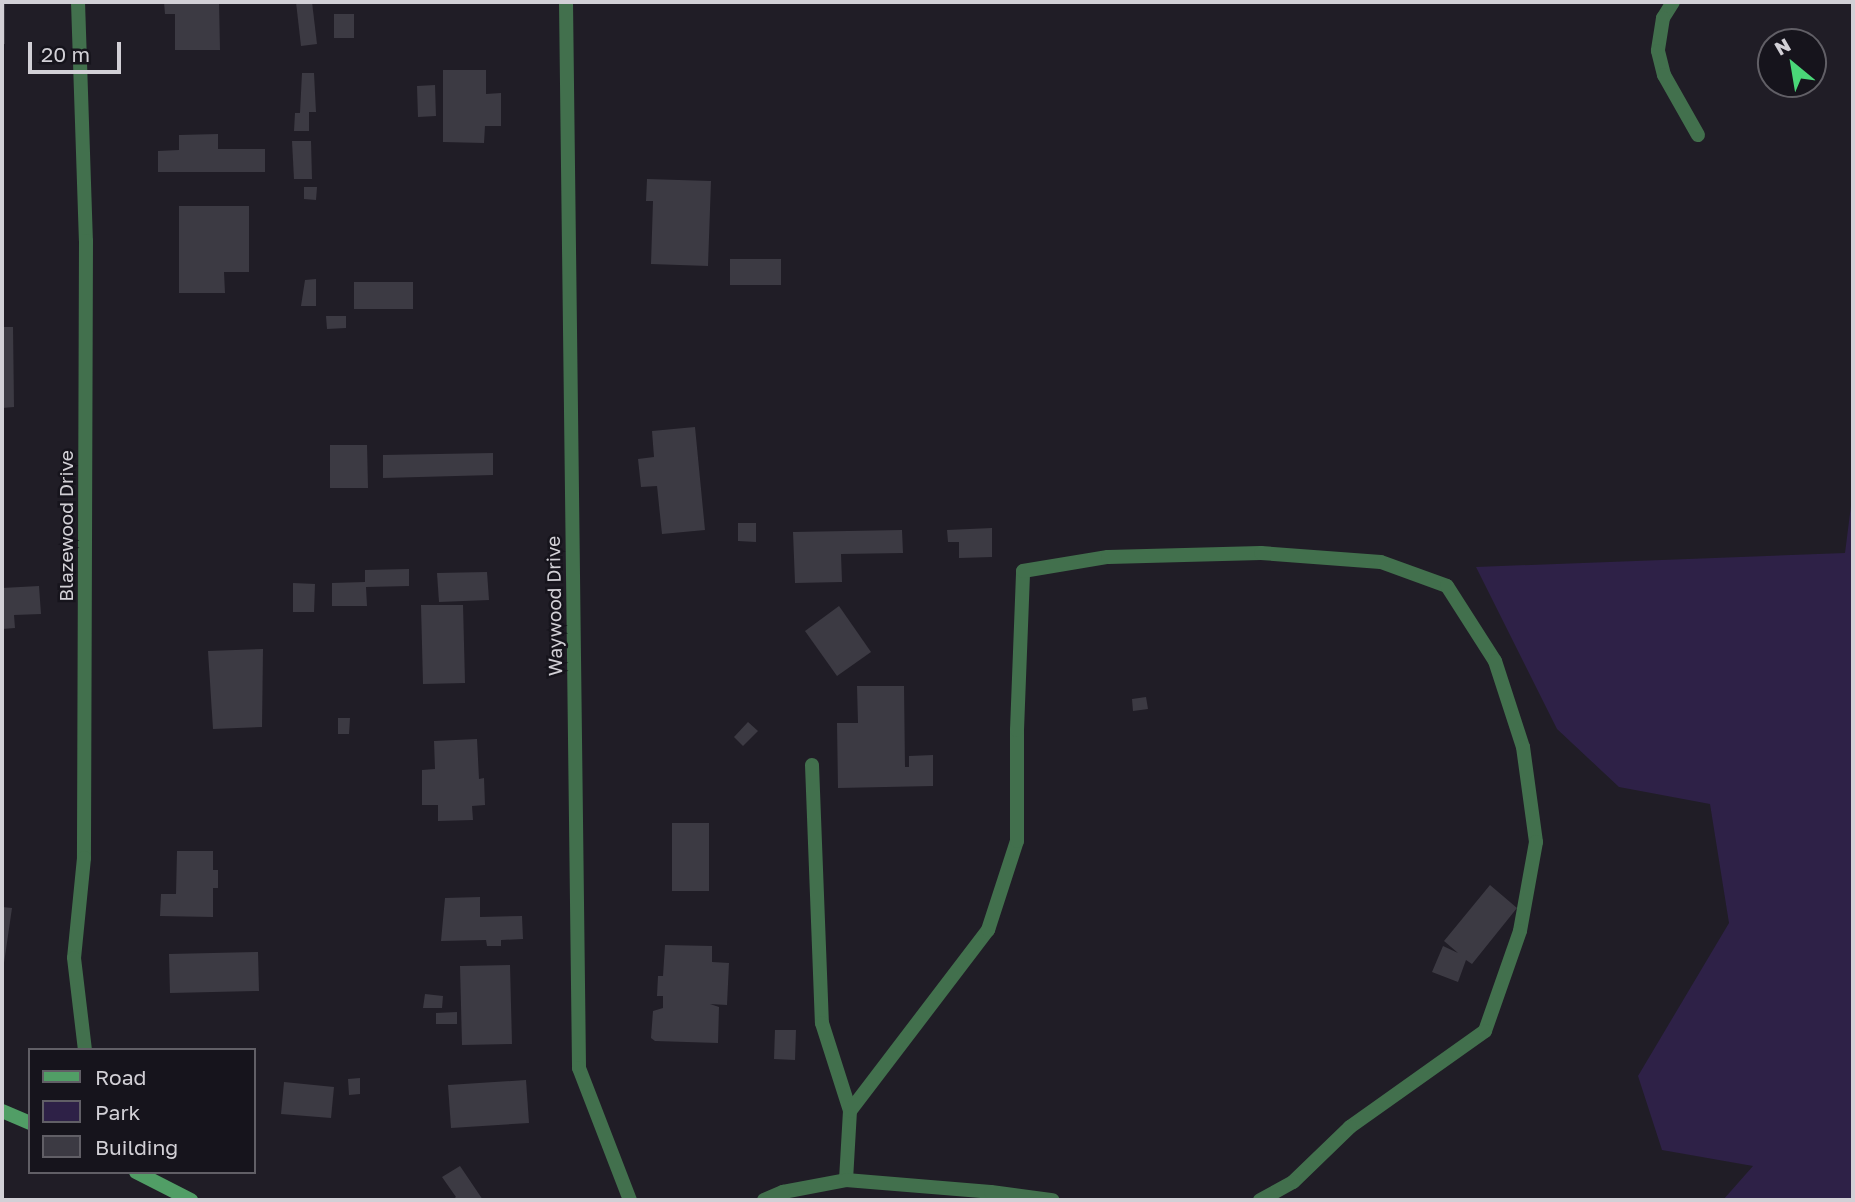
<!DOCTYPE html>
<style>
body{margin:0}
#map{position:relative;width:1855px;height:1202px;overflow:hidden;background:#201d26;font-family:"Golos Text",sans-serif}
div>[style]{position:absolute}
.green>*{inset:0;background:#2e2147}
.building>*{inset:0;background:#3c3a43}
.lane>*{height:14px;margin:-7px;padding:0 7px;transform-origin:7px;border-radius:7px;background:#42704d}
.street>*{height:14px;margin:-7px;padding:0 7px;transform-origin:7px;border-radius:7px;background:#42704d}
.secondary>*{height:14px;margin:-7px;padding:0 7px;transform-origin:7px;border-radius:7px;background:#519e66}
span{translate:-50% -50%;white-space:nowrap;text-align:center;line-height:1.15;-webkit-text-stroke:5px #16141c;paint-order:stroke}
.street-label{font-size:19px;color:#d2d0d6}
.frame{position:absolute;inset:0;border:4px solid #d2d0d6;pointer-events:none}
.legend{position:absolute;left:28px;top:1048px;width:228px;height:126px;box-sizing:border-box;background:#16141c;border:2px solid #615f66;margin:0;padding:9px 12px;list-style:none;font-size:21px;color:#d2d0d6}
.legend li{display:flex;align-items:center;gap:14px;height:35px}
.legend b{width:35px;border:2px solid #615f66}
.north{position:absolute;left:1757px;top:28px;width:70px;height:70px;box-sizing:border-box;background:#16141c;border:2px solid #615f66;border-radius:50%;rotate:330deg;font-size:19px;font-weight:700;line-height:28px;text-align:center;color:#d2d0d6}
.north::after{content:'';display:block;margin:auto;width:24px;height:32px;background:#4ad778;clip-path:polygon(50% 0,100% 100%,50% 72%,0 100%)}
.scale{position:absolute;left:28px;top:42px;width:93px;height:32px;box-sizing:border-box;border:4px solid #d2d0d6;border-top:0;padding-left:9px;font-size:21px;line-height:24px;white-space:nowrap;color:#d2d0d6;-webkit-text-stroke:5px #16141c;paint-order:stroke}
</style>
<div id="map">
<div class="green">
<i style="clip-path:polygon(1853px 490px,1853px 1200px,1723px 1200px,1753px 1166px,1662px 1150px,1638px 1076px,1729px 923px,1710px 804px,1619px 787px,1557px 729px,1476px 567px,1845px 553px)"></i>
</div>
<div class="building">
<i style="clip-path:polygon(2px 2px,5px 2px,5px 44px,2px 44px)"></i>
<i style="clip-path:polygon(164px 2px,219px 2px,220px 50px,175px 50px,175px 14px,165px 14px)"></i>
<i style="clip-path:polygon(296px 2px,312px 2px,317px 44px,301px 46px)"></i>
<i style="clip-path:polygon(334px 14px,354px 14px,354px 38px,334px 38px)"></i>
<i style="clip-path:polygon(443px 70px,486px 70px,486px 94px,501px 93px,501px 126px,485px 126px,484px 143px,443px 142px)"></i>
<i style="clip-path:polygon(302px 73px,314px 73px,316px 112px,309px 112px,309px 131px,294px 131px,295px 113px,300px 113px)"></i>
<i style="clip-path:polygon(435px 85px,436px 116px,418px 117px,417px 86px)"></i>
<i style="clip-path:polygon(218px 134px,218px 149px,265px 149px,265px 172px,158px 172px,158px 151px,179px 150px,179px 135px)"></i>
<i style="clip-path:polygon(292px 141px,311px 141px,312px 179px,294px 179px)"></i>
<i style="clip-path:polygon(647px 179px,711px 181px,708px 266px,651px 264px,653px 201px,646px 201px)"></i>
<i style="clip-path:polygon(304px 187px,317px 187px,316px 200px,304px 199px)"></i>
<i style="clip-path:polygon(179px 206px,249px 206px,249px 272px,224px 272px,225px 293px,179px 293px)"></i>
<i style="clip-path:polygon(730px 259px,781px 259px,781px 285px,730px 285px)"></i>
<i style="clip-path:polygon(316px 279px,316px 306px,301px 306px,305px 280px)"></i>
<i style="clip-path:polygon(354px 282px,413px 282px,413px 309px,354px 309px)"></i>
<i style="clip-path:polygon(326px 316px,346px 316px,346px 328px,327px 329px)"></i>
<i style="clip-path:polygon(2px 327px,13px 327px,14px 407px,2px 408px)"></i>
<i style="clip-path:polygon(695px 427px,705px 530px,662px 534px,657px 486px,641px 487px,638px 459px,654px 457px,652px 431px)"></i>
<i style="clip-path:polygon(330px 445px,367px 445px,368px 488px,330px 488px)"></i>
<i style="clip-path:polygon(493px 453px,493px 475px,383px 478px,383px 455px)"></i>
<i style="clip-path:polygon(738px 523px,756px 523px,756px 542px,738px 541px)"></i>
<i style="clip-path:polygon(992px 528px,992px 557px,959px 558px,959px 542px,948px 542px,947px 530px)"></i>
<i style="clip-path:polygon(902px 530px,903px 553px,841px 554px,842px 582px,795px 583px,793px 532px)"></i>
<i style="clip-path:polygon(409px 569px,409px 586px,366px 587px,367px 606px,332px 606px,332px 583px,365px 582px,365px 570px)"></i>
<i style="clip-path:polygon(487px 572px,489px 600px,439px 602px,437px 573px)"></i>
<i style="clip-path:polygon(293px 583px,315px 584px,314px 612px,293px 612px)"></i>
<i style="clip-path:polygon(39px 586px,41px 614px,14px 615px,15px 628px,2px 629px,2px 588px)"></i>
<i style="clip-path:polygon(421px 605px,463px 605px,465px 683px,423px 684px)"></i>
<i style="clip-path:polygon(839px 606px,871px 652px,837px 676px,805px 631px)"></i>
<i style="clip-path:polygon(263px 649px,262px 727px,213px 729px,208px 651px)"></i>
<i style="clip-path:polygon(857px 686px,904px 686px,905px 767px,909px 767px,909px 756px,933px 755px,933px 786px,838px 788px,837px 723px,858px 723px)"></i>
<i style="clip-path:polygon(1146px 697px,1148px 709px,1133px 711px,1132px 699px)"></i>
<i style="clip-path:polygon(338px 718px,350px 718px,349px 734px,338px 734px)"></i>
<i style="clip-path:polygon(748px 722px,758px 731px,743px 746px,734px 737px)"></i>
<i style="clip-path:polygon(477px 739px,479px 779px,484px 778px,485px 805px,472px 806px,473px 820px,438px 821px,438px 805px,422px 805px,422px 770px,435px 769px,434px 741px)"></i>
<i style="clip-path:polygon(672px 823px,709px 823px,709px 891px,672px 891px)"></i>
<i style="clip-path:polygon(177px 851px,213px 851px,213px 870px,218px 870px,218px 888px,213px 888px,213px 917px,160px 916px,161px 894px,176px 894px)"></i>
<i style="clip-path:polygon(1490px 885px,1517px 908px,1472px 964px,1466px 960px,1458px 982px,1432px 972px,1443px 946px,1458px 953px,1444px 941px)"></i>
<i style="clip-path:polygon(480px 897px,480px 917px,522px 916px,523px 939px,501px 940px,501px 946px,487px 946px,486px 940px,441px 941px,445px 898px)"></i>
<i style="clip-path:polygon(2px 907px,12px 908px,4px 963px,2px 962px)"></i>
<i style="clip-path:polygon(665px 945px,712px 946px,712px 962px,729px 963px,727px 1005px,710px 1004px,719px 1007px,718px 1043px,655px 1041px,651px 1038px,653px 1011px,663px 1008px,663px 996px,657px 996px,658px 976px,663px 976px)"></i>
<i style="clip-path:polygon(258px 952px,259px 991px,170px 993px,169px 954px)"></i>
<i style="clip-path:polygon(510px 965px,512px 1044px,462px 1045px,460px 966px)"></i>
<i style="clip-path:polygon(425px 994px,443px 996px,442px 1008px,423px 1008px)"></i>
<i style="clip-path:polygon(457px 1012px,457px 1024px,436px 1024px,436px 1013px)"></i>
<i style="clip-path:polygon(775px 1030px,796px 1030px,795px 1060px,774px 1059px)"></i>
<i style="clip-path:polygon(360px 1078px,360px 1094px,349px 1095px,348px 1079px)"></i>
<i style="clip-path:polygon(526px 1080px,529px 1123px,451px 1128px,448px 1085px)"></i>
<i style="clip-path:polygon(284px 1082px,334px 1087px,331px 1118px,281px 1114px)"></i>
<i style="clip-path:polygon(460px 1166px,483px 1200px,452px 1200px,456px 1197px,442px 1177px)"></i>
</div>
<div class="lane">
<i style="left:1673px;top:2px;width:19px;rotate:122deg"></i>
<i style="left:1663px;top:18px;width:33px;rotate:99deg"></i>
<i style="left:1658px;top:51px;width:25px;rotate:76deg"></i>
<i style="left:1664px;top:75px;width:69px;rotate:60.5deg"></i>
<i style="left:812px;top:765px;width:258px;rotate:87.8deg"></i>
<i style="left:822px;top:1023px;width:92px;rotate:72.3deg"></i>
<i style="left:846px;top:1180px;width:69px;rotate:-86.7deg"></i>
<i style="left:850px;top:1111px;width:228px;rotate:-52.7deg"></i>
<i style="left:988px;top:930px;width:94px;rotate:-72deg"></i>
<i style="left:1017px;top:841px;width:111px;rotate:-90deg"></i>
<i style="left:1017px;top:730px;width:159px;rotate:-87.8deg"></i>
<i style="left:1023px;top:571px;width:86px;rotate:-9.4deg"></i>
<i style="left:1108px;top:557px;width:153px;rotate:-1.5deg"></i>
<i style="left:1261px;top:553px;width:120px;rotate:4.3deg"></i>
<i style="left:1381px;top:562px;width:70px;rotate:20deg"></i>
<i style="left:1447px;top:586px;width:89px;rotate:57.4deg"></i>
<i style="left:1495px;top:661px;width:90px;rotate:72deg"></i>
<i style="left:1523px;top:747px;width:96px;rotate:82.2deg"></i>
<i style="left:1536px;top:842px;width:90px;rotate:100.2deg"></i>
<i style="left:1520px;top:931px;width:106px;rotate:109.3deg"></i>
<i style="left:1485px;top:1031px;width:166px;rotate:144.6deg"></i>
<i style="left:1350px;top:1127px;width:79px;rotate:136deg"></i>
<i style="left:1293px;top:1182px;width:38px;rotate:151deg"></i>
<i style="left:783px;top:1192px;width:64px;rotate:-10.8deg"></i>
<i style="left:846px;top:1180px;width:145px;rotate:4.7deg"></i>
<i style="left:991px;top:1192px;width:62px;rotate:7.5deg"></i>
</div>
<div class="street">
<i style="left:78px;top:2px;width:239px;rotate:88.1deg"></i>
<i style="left:86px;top:241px;width:617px;rotate:90.19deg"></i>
<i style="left:84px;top:858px;width:100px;rotate:95.7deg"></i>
<i style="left:74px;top:958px;width:93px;rotate:83.2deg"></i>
<i style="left:566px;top:2px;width:1066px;rotate:89.3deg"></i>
<i style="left:579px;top:1068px;width:142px;rotate:68.9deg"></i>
<i style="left:764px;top:1200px;width:21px;rotate:-23deg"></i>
</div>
<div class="secondary">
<i style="left:2px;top:1111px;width:30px;rotate:23deg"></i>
<i style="left:136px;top:1172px;width:62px;rotate:27deg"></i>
</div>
<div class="street-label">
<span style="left:66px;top:526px;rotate:-90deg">Blazewood Drive</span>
<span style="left:554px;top:606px;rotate:-91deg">Waywood Drive</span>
</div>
<div class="frame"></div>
<ul class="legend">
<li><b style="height:9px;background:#519e66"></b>Road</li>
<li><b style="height:19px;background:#2e2147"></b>Park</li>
<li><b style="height:19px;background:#3c3a43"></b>Building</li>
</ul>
<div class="north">N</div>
<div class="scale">20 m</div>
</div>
